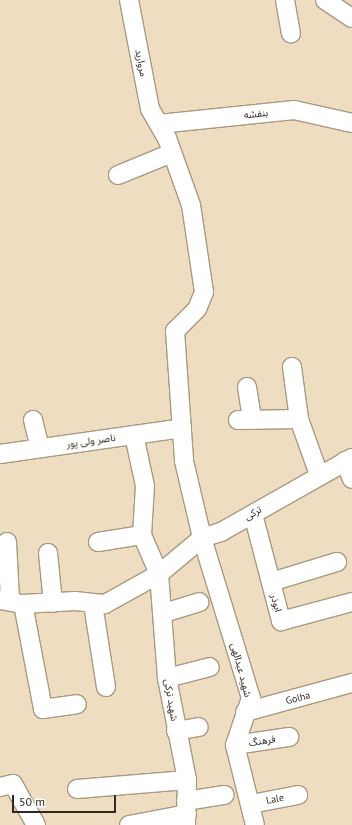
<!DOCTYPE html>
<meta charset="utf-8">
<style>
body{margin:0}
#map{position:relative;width:352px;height:825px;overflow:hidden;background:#eeddc1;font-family:"PT Sans","Noto Sans Arabic",sans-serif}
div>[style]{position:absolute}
.roads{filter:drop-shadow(1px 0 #a99980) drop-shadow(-1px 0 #a99980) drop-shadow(0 1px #a99980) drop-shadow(0 -1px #a99980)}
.minor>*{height:18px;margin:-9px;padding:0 9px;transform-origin:9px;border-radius:9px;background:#fff}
span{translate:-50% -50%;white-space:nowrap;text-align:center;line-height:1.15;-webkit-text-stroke:3px #fff;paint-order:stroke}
.street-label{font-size:10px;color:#30291f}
.scale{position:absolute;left:12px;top:795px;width:104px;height:18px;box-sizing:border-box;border:2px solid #30291f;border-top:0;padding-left:5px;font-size:12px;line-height:14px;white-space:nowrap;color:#30291f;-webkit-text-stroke:3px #fff;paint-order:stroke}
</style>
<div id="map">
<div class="roads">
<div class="minor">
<i style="left:129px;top:0;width:111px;rotate:79.1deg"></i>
<i style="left:150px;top:109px;width:34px;rotate:60deg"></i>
<i style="left:167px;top:138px;width:71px;rotate:70.3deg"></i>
<i style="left:191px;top:205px;width:88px;rotate:81.5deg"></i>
<i style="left:204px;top:292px;width:18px;rotate:112deg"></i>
<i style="left:197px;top:309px;width:31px;rotate:135deg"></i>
<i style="left:175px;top:331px;width:130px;rotate:86deg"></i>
<i style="left:184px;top:461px;width:79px;rotate:76.8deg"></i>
<i style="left:202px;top:538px;width:167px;rotate:73deg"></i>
<i style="left:251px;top:698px;width:50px;rotate:108.8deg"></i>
<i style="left:235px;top:745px;width:82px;rotate:76deg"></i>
<i style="left:285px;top:0;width:34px;rotate:80deg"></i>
<i style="left:325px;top:0;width:32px;rotate:34deg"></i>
<i style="left:159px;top:124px;width:136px;rotate:-5.9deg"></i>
<i style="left:294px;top:110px;width:59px;rotate:12.6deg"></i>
<i style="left:118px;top:175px;width:58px;rotate:-22.2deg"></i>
<i style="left:292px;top:367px;width:52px;rotate:82.3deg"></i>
<i style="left:247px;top:387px;width:33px;rotate:81deg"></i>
<i style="left:33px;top:420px;width:29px;rotate:76deg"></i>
<i style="left:238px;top:420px;width:61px;rotate:-0.9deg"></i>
<i style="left:299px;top:419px;width:59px;rotate:70.3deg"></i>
<i style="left:134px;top:435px;width:52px;rotate:77.8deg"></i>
<i style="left:145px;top:486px;width:49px;rotate:93.5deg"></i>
<i style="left:142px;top:535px;width:43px;rotate:66.4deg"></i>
<i style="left:159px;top:574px;width:104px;rotate:85.6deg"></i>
<i style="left:167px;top:678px;width:104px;rotate:78.9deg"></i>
<i style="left:187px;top:780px;width:45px;rotate:91.3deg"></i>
<i style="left:0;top:454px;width:184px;rotate:-8.1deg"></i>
<i style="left:345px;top:461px;width:19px;rotate:69deg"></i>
<i style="left:253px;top:514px;width:111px;rotate:75.3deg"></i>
<i style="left:281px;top:621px;width:73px;rotate:-15deg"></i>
<i style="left:7px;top:542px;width:57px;rotate:87deg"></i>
<i style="left:98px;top:542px;width:45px;rotate:-9deg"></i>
<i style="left:48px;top:553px;width:50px;rotate:84.3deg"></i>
<i style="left:271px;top:582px;width:69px;rotate:-16.9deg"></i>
<i style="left:0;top:600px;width:23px;rotate:10deg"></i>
<i style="left:23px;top:604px;width:52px;rotate:-3.3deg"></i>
<i style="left:75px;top:601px;width:30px;rotate:6deg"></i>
<i style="left:105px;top:604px;width:62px;rotate:-29.1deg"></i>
<i style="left:159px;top:574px;width:56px;rotate:-39.9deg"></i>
<i style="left:202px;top:538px;width:20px;rotate:-18deg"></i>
<i style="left:221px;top:532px;width:150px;rotate:-29.5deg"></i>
<i style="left:23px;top:604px;width:107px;rotate:79.2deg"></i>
<i style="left:43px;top:709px;width:34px;rotate:-8deg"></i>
<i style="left:93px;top:604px;width:84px;rotate:81.1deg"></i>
<i style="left:164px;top:613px;width:37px;rotate:-17deg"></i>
<i style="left:167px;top:678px;width:44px;rotate:-14.3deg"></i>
<i style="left:245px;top:712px;width:111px;rotate:-15.2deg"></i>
<i style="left:176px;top:731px;width:23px;rotate:-10deg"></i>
<i style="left:235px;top:745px;width:55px;rotate:-8.4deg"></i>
<i style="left:0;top:787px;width:13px;rotate:-13deg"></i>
<i style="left:13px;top:784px;width:47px;rotate:60.7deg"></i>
<i style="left:77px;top:789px;width:110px;rotate:-4.7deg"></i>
<i style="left:186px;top:801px;width:39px;rotate:-9deg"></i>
<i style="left:251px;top:804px;width:48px;rotate:-10.8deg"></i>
<i style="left:129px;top:825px;width:59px;rotate:-10.7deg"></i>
</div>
</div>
<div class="street-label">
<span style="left:141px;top:63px;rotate:79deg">مروارید</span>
<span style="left:256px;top:114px;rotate:-6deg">بنفشه</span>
<span style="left:91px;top:441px;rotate:-8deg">ناصر ولی پور</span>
<span style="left:253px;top:513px;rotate:-30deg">ترکی</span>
<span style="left:276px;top:603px;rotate:75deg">ابوذر</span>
<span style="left:241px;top:670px;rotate:75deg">شهید عبدالهی</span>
<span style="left:298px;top:698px;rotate:-15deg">Golha</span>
<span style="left:171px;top:700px;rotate:81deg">شهید ترکی</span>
<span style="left:262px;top:741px;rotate:-9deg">فرهنگ</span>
<span style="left:275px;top:799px;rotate:-11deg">Lale</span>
</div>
<div class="scale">50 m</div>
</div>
